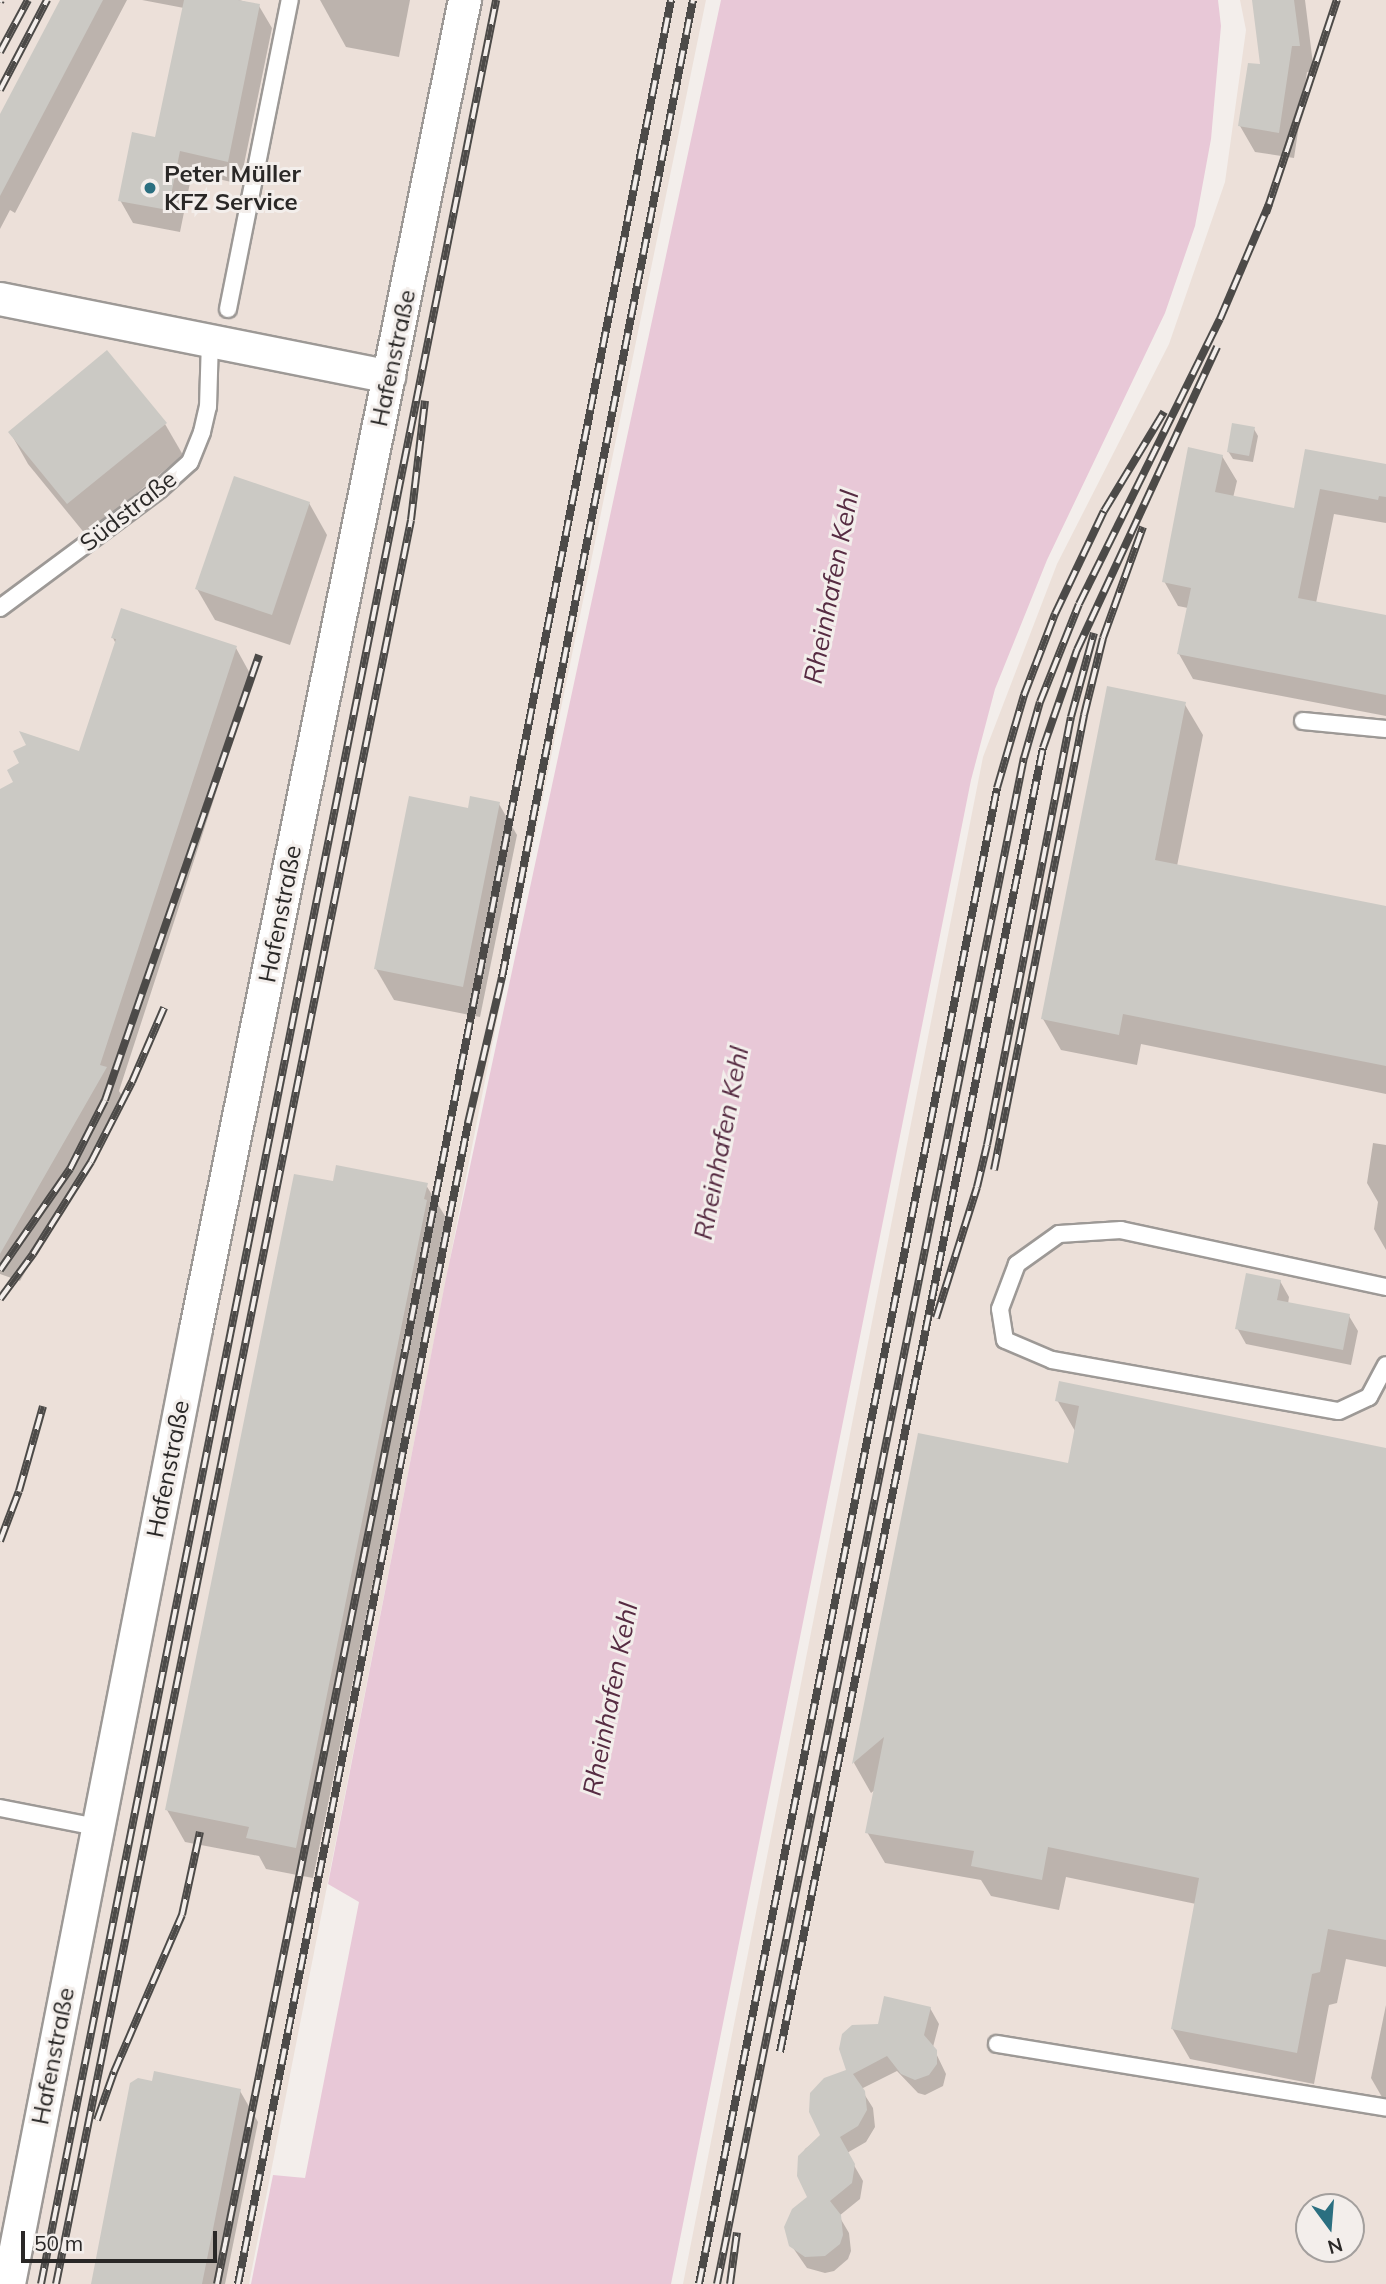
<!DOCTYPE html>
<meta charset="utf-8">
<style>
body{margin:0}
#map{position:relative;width:1386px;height:2284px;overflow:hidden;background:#f3eeeb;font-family:Mulish,sans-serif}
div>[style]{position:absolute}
.built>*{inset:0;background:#ece0d9}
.water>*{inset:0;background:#e8c8d7}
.shadow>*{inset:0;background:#0003}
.building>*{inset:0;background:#cbc9c4}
.roads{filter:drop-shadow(2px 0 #9d9996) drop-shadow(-2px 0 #9d9996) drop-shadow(0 2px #9d9996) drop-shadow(0 -2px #9d9996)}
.lane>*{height:16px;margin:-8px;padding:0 8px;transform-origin:8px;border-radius:8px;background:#fff}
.street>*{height:32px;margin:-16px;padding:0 16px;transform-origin:16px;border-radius:16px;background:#fff}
.rail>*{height:8px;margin-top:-4px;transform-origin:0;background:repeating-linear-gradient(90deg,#f3eeeb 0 16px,#4c4a48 0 32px);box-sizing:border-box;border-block:2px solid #4c4a48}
.dots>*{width:19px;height:19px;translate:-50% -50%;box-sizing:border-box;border:4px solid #f3eeeb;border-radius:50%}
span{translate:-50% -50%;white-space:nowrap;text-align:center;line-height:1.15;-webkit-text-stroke:6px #f3eeeb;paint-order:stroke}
.poi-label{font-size:24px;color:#2a2827;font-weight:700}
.left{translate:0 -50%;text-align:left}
.street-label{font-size:24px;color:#2a2827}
.water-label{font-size:26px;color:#562b42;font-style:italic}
.north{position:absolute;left:1295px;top:2193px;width:70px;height:70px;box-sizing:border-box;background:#f3eeeb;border:2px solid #a39f9d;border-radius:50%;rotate:164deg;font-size:19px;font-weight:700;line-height:28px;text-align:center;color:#2a2827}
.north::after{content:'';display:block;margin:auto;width:24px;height:32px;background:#2b6f80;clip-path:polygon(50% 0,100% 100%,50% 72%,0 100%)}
.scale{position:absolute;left:21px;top:2231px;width:196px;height:32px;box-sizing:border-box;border:4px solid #2a2827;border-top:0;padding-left:9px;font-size:21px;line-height:24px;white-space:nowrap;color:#2a2827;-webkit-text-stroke:5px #f3eeeb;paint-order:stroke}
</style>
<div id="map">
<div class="built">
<i style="clip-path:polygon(0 0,706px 0,491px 1050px,249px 2284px,0 2284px)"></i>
<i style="clip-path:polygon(evenodd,1240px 0,1386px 0,1386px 2284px,683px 2284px,983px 757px,1057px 564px,1169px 344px,1225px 182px,1246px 30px,1240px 0,1309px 2207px,1351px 2207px,1351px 2249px,1309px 2249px,1309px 2207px)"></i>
</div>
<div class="water">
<i style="clip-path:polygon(721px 0,1218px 0,1221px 26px,1211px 139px,1195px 226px,1165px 313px,1047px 560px,995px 689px,971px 780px,671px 2284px,251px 2284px,273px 2175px,305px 2178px,359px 1902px,328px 1884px,446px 1278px)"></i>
</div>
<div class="shadow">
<i style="clip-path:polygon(62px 0,127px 0,15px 213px,10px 210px,0 229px,0 118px)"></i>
<i style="clip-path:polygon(142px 0,239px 0,259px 6px,272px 28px,240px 184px,192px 173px,180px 232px,133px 223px,120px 200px,157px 139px,184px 8px)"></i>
<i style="clip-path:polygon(320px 0,410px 0,399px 57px,346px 47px)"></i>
<i style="clip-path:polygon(1254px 0,1305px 0,1314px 72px,1307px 72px,1294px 158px,1255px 152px,1240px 126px,1262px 66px)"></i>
<i style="clip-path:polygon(165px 424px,183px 455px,86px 535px,28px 464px,10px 432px)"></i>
<i style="clip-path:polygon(1254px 429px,1258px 436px,1253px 462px,1233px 459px,1228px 451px)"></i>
<i style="clip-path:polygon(1306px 451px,1386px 466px,1386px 523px,1334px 514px,1316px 603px,1386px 617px,1386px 716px,1193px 679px,1179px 654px,1188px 608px,1178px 606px,1164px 581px,1222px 456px,1237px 481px,1233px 498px,1295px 510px)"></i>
<i style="clip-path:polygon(309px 503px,327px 535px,290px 645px,215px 620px,197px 589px)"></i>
<i style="clip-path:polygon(113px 638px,236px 648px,253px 679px,119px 1091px,124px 1099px,20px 1281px,0 1274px,0 806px,80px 753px,116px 644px)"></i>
<i style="clip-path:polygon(1184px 703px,1203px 735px,1177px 866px,1386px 908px,1386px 1094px,1141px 1044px,1137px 1065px,1061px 1050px,1043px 1019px)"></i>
<i style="clip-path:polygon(499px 804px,517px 835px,480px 1017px,394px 1000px,376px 969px,469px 810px)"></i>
<i style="clip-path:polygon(1386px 1142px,1386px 1250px,1374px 1229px,1378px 1202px,1367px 1183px,1373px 1143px,1386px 1145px)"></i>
<i style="clip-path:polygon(426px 1185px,445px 1216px,444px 1233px,313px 1878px,266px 1869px,259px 1856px,185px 1842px,167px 1810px)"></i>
<i style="clip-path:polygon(1280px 1281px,1289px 1297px,1288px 1304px,1349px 1316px,1358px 1331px,1351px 1365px,1246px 1344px,1237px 1328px)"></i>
<i style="clip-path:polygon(1057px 1400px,1386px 1449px,1386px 1967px,1346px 1959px,1337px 2003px,1329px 2005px,1314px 2084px,1190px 2059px,1172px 2028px,1196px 1904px,1066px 1877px,1059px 1910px,991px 1896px,981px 1880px,885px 1863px,867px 1832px,876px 1789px,871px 1793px,854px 1763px,919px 1435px,1069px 1465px,1075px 1431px)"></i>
<i style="clip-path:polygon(1386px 2005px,1386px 2104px,1371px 2078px)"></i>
<i style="clip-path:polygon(930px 2008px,939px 2024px,933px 2047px,946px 2074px,943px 2086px,925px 2095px,918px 2093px,897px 2071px,861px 2089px,873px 2108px,875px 2127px,866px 2142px,847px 2153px,863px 2181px,860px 2199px,839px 2216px,849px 2233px,851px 2251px,848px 2259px,834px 2271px,825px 2273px,807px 2268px,791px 2245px,809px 2198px,798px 2166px,805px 2149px,822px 2136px,848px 2071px,879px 2026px)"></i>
<i style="clip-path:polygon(240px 2091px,258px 2122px,225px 2284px,92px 2284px)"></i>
</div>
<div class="building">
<i style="clip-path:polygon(60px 0,103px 0,0 196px,0 114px)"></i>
<i style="clip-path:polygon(184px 0,238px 0,260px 4px,228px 162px,180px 151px,168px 210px,118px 201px,132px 132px,155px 137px)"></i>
<i style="clip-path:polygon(1252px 0,1294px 0,1300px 46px,1292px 46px,1279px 133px,1238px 126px,1248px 63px,1260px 64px)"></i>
<i style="clip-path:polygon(107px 350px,167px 423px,67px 504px,8px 432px)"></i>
<i style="clip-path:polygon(1232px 423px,1255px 427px,1249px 456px,1227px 452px)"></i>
<i style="clip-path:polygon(1188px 447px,1223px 455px,1215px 492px,1294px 508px,1305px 449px,1386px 464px,1386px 497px,1379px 496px,1378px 500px,1320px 489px,1298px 598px,1386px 615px,1386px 695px,1177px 654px,1191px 588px,1162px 582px)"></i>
<i style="clip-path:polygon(234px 476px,310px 502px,272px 615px,195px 589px)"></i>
<i style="clip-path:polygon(121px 608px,237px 646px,100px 1065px,107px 1067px,0 1254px,0 789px,13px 782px,7px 770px,19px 763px,13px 751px,26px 745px,19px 731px,79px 751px,116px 639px,111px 638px)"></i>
<i style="clip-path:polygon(1107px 686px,1186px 702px,1155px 860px,1386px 906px,1386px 1066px,1123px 1014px,1119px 1035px,1041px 1019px)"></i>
<i style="clip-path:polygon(409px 796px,468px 808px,470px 796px,500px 802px,463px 987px,374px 969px)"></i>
<i style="clip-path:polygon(336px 1165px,428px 1183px,424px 1199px,427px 1200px,296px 1848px,246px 1838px,249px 1827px,165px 1810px,294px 1174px,333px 1181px)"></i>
<i style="clip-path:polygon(1246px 1273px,1281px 1280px,1277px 1300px,1350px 1314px,1343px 1350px,1235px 1329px)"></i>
<i style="clip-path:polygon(1059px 1381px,1386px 1448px,1386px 1940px,1328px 1929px,1320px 1972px,1312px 1974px,1297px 2053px,1171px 2029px,1199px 1878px,1048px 1847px,1042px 1880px,971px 1866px,974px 1851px,865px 1833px,884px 1737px,852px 1764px,918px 1433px,1068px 1463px,1079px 1406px,1055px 1401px)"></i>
<i style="clip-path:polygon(884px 1996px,931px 2007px,924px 2035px,937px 2050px,937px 2064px,929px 2075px,915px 2080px,901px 2074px,887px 2056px,853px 2074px,865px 2091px,867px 2110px,858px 2126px,840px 2137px,855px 2164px,852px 2183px,830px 2201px,841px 2215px,843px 2235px,840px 2244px,825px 2256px,805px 2257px,789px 2246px,784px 2227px,792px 2209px,807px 2197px,797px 2176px,798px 2156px,820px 2135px,809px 2112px,810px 2093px,824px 2078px,846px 2070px,839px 2049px,842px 2034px,852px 2025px,878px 2024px)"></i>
<i style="clip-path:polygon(154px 2071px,241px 2089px,202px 2284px,91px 2284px,130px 2083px,138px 2078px,152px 2081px)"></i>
</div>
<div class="roads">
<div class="lane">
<i style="left:228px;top:309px;width:315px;rotate:-78.7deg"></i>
<i style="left:0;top:608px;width:199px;rotate:-36.6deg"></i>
<i style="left:160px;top:489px;width:40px;rotate:-42deg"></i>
<i style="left:190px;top:462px;width:32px;rotate:-68deg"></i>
<i style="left:202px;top:432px;width:26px;rotate:-77deg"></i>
<i style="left:208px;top:407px;width:66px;rotate:-88.3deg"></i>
<i style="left:1303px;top:721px;width:83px;rotate:5.5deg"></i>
<i style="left:1386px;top:1287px;width:271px;rotate:-167.9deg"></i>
<i style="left:1121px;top:1230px;width:62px;rotate:176.3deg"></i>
<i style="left:1059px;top:1234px;width:52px;rotate:144.5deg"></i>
<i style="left:1017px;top:1264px;width:48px;rotate:110.7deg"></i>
<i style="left:1000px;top:1309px;width:31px;rotate:81deg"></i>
<i style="left:1005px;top:1340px;width:51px;rotate:23.1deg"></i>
<i style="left:1052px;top:1360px;width:291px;rotate:10.1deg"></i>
<i style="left:1339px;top:1411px;width:33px;rotate:-25deg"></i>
<i style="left:1369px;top:1397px;width:36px;rotate:-62deg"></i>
<i style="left:0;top:1808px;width:99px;rotate:11.1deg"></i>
<i style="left:997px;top:2044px;width:394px;rotate:9.3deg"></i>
</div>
<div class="street">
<i style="left:0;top:299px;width:397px;rotate:11.3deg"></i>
<i style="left:9px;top:2284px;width:973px;rotate:-78.92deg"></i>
<i style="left:196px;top:1329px;width:1356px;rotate:-78.56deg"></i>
</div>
</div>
<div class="rail">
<i style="left:0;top:2px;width:2px;rotate:-63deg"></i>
<i style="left:0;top:52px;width:59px;rotate:-61.7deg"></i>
<i style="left:0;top:90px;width:102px;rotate:-62.4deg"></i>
<i style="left:1266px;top:213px;width:225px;rotate:-71.6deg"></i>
<i style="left:994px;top:1170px;width:464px;rotate:-78.8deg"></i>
<i style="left:1084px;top:715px;width:79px;rotate:-76.1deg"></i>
<i style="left:1103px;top:638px;width:118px;rotate:-70.2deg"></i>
<i style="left:0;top:1270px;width:123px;rotate:-55.3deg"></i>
<i style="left:70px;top:1169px;width:77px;rotate:-63.1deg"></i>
<i style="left:105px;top:1100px;width:471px;rotate:-70.9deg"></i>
<i style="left:0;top:1299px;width:56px;rotate:-53.7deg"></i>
<i style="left:33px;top:1254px;width:109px;rotate:-57.8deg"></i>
<i style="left:91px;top:1162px;width:90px;rotate:-62.9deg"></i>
<i style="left:132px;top:1082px;width:81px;rotate:-66.6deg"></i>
<i style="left:936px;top:1318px;width:137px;rotate:-72.6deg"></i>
<i style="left:977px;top:1187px;width:43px;rotate:-76.6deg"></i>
<i style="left:987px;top:1145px;width:436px;rotate:-78.9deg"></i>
<i style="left:1071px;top:717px;width:87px;rotate:-74.7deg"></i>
<i style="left:0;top:1541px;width:53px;rotate:-69.2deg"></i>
<i style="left:19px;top:1491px;width:88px;rotate:-74.2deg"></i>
<i style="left:780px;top:2052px;width:1330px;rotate:-78.6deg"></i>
<i style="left:1043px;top:748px;width:104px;rotate:-70.9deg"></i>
<i style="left:1077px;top:650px;width:334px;rotate:-65.2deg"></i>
<i style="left:97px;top:2120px;width:51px;rotate:-70.5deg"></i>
<i style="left:114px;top:2072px;width:171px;rotate:-66.6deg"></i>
<i style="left:182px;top:1915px;width:85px;rotate:-77.8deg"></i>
<i style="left:41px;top:2284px;width:2329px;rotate:-78.73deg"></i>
<i style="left:56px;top:2284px;width:1799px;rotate:-78.62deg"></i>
<i style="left:411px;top:520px;width:120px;rotate:-83.3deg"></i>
<i style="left:217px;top:2284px;width:951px;rotate:-78.6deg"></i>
<i style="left:405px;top:1352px;width:1378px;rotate:-78.87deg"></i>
<i style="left:238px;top:2284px;width:1184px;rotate:-78.79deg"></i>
<i style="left:468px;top:1123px;width:150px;rotate:-76.9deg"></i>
<i style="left:502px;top:977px;width:995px;rotate:-78.94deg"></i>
<i style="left:699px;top:2284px;width:1525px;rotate:-78.73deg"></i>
<i style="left:997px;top:788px;width:97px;rotate:-73.8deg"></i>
<i style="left:1024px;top:695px;width:87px;rotate:-69.1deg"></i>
<i style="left:1055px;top:614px;width:114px;rotate:-64.6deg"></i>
<i style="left:1104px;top:511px;width:116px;rotate:-58.8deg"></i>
<i style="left:717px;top:2284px;width:1557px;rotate:-78.63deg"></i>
<i style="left:1024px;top:758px;width:58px;rotate:-74.1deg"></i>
<i style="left:1040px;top:702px;width:105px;rotate:-68.3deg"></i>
<i style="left:1079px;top:604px;width:318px;rotate:-63.7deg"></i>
<i style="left:1220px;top:319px;width:125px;rotate:-66.9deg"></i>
<i style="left:730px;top:2284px;width:52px;rotate:-82.3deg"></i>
</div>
<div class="dots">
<i style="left:150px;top:188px;background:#2b6f80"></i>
</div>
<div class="poi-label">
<span class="left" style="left:164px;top:188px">Peter Müller<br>KFZ Service</span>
</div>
<div class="street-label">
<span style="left:393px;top:358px;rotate:-78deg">Hafenstraße</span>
<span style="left:128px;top:511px;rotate:-38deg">Südstraße</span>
<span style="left:280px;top:914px;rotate:-79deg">Hafenstraße</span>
<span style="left:168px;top:1469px;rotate:-79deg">Hafenstraße</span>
<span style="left:53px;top:2056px;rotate:-79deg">Hafenstraße</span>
</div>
<div class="water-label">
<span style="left:831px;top:587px;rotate:-79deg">Rheinhafen Kehl</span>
<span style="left:721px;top:1143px;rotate:-79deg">Rheinhafen Kehl</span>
<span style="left:610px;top:1699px;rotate:-79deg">Rheinhafen Kehl</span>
</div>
<div class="north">N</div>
<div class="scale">50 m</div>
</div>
